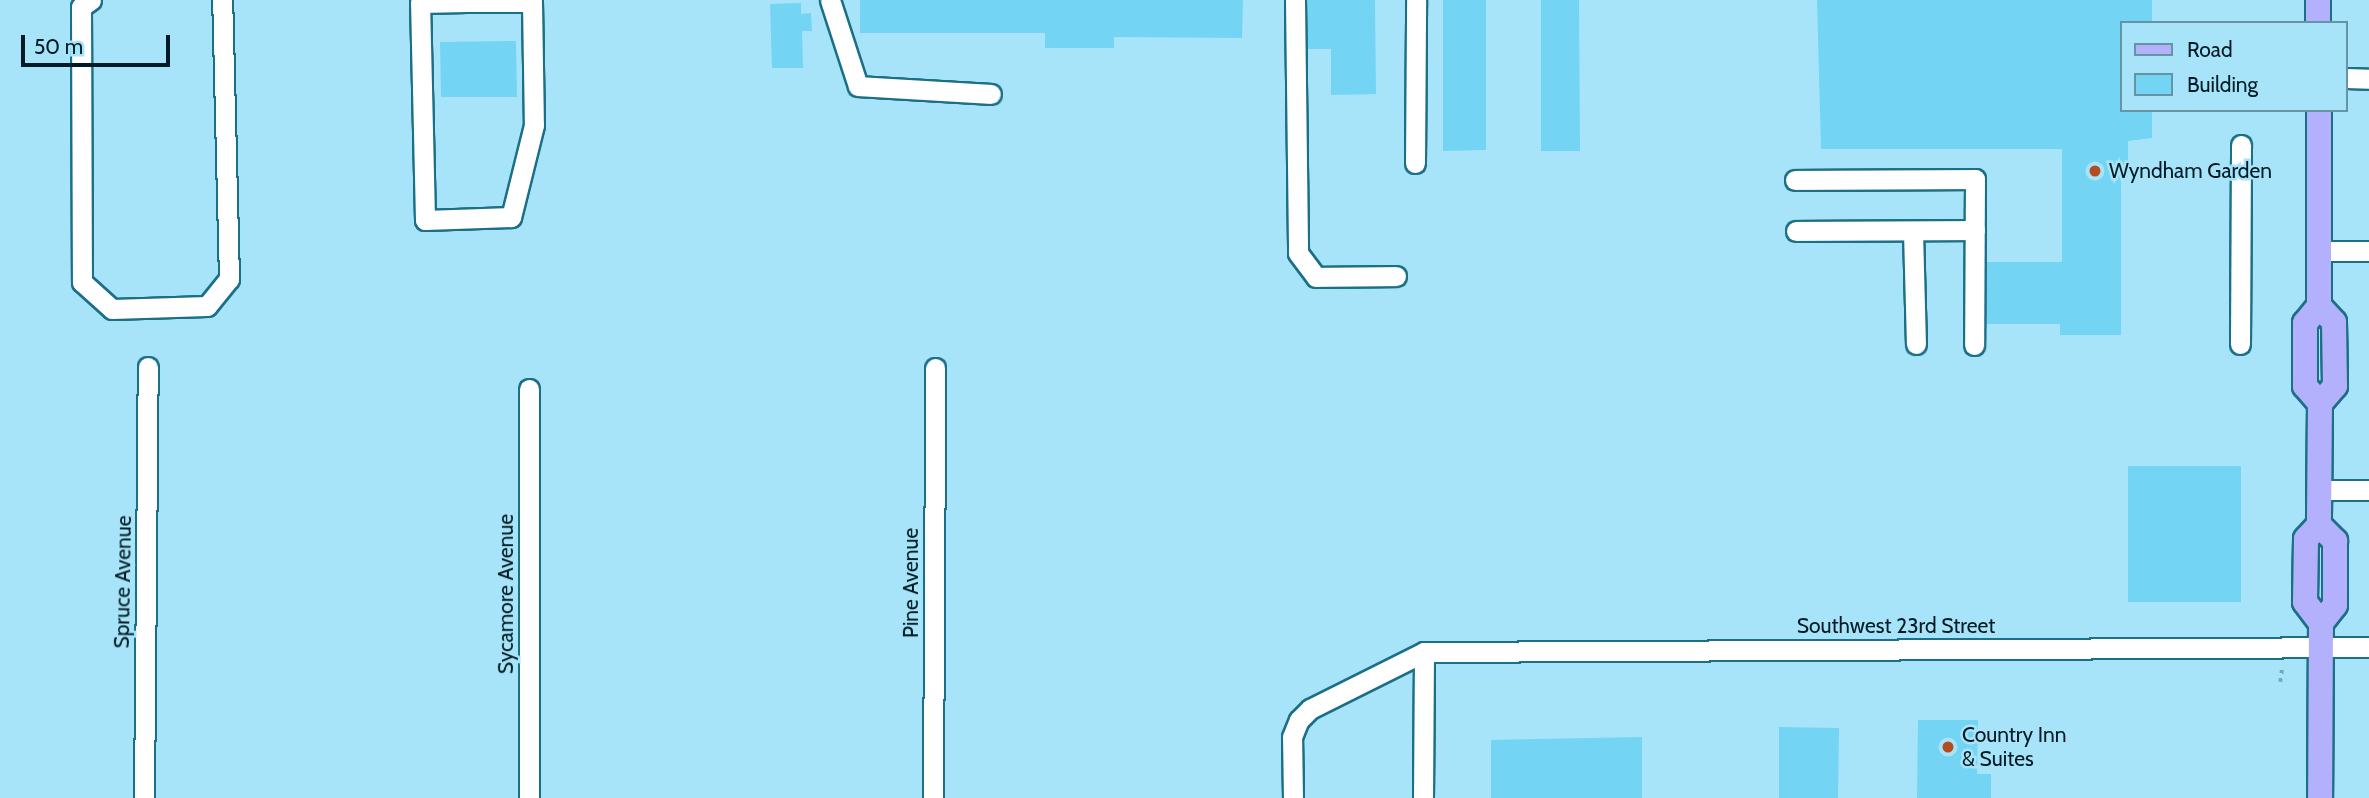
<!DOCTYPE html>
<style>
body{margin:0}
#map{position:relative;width:2369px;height:798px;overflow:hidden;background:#a8e4f9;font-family:Cabin,sans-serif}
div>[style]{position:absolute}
.building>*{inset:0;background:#74d4f3}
.path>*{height:3.5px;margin-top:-1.75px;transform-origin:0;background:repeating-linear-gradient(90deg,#76a8b9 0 3.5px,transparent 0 8.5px)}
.roads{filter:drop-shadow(2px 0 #1b6f86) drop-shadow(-2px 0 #1b6f86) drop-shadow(0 2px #1b6f86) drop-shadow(0 -2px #1b6f86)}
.minor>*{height:19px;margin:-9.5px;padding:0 9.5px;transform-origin:9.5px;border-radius:9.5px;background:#fff}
.major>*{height:24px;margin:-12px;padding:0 12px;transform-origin:12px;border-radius:12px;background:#b3b1fb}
.dots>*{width:19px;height:19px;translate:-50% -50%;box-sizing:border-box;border:4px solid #a8e4f9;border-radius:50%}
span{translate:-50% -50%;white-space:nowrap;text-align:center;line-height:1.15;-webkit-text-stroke:5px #a8e4f9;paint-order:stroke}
.poi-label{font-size:21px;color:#001b25}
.left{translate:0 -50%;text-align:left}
.street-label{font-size:21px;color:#001b25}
.legend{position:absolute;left:2120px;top:21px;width:228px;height:91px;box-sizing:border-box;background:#a8e4f9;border:2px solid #6594a4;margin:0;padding:9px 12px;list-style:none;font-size:21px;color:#001b25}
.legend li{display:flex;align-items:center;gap:14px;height:35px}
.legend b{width:35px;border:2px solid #6594a4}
.scale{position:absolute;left:21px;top:35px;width:149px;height:32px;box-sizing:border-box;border:4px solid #001b25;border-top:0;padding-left:9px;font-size:21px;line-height:24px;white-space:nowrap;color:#001b25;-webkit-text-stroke:5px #a8e4f9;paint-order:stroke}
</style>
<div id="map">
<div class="building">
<i style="clip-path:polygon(860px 0,1243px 0,1242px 38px,1114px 37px,1114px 48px,1045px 48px,1045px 33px,860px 33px)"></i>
<i style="clip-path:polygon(1307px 0,1375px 0,1376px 94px,1331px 95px,1331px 49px,1308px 49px)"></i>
<i style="clip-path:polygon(1443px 0,1486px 0,1486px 150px,1443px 151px)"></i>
<i style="clip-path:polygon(1541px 0,1579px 0,1580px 151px,1541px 151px)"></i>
<i style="clip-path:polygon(1817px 0,2152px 0,2152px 23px,2122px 23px,2122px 110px,2152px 110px,2152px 138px,2128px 141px,2128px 177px,2121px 177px,2121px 335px,2060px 335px,2060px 324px,1986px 324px,1987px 262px,2062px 262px,2062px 149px,1821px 149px)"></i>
<i style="clip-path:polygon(801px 3px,801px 14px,811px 13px,812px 31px,802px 31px,803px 68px,772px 68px,770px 4px)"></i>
<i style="clip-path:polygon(516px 41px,517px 97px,441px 97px,440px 42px)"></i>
<i style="clip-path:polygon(2128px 466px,2241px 466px,2241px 602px,2128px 602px)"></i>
<i style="clip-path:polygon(1918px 720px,1978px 720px,1977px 774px,1991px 774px,1991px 798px,1917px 798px)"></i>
<i style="clip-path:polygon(1779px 727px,1839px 728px,1838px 798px,1779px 798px)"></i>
<i style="clip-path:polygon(1642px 737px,1642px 798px,1491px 798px,1491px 740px)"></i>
</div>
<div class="path">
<i style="left:2280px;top:682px;width:15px;rotate:-82deg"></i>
</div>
<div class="roads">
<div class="minor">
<i style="left:91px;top:0;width:12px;rotate:145deg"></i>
<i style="left:81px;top:7px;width:275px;rotate:89.8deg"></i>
<i style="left:82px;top:282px;width:40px;rotate:42deg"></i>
<i style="left:112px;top:309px;width:95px;rotate:-1.8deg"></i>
<i style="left:207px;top:306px;width:35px;rotate:-51deg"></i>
<i style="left:229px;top:279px;width:279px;rotate:-91.4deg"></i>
<i style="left:830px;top:0;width:90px;rotate:72deg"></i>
<i style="left:858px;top:86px;width:133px;rotate:3.4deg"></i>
<i style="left:1295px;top:0;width:253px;rotate:89.3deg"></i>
<i style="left:1298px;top:253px;width:30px;rotate:53deg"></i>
<i style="left:1316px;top:277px;width:80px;rotate:-0.7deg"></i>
<i style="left:467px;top:2px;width:65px"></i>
<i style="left:532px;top:2px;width:123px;rotate:89.1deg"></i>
<i style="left:534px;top:125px;width:95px;rotate:104deg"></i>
<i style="left:511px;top:217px;width:86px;rotate:178deg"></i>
<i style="left:425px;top:220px;width:217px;rotate:-91.3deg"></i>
<i style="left:420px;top:3px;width:47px;rotate:-1.2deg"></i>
<i style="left:2346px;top:78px;width:23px;rotate:2deg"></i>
<i style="left:1415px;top:163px;width:163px;rotate:-89.6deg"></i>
<i style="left:1795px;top:180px;width:180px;rotate:-0.3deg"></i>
<i style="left:1975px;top:179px;width:166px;rotate:90.3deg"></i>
<i style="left:1796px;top:231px;width:179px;rotate:-0.3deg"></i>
<i style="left:1913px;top:231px;width:113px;rotate:88.5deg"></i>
<i style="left:2319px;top:251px;width:50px"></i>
<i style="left:2240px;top:344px;width:199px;rotate:-89.7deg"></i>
<i style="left:529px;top:389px;width:409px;rotate:90deg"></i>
<i style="left:2319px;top:490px;width:50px"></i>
<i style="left:144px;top:798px;width:431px;rotate:-89.5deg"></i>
<i style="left:933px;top:798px;width:430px;rotate:-89.7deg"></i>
<i style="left:1293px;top:798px;width:61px;rotate:-90.9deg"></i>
<i style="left:1292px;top:737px;width:18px;rotate:-68deg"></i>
<i style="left:1299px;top:720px;width:16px;rotate:-45deg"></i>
<i style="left:1310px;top:709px;width:127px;rotate:-26.6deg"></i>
<i style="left:1424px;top:652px;width:945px;rotate:-0.3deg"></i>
<i style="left:1423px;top:798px;width:146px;rotate:-89.6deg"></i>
</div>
<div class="major">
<i style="left:2318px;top:0;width:23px;rotate:90deg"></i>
<i style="left:2319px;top:110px;width:196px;rotate:90deg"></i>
<i style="left:2319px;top:306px;width:22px;rotate:129deg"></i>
<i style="left:2305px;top:323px;width:63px;rotate:90deg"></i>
<i style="left:2305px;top:386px;width:23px;rotate:49deg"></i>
<i style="left:2319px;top:306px;width:22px;rotate:47deg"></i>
<i style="left:2334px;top:322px;width:64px;rotate:89.1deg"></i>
<i style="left:2335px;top:386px;width:23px;rotate:131deg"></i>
<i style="left:2320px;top:403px;width:122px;rotate:90.5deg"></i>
<i style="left:2319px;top:525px;width:23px;rotate:45deg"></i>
<i style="left:2335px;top:541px;width:64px;rotate:90deg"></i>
<i style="left:2335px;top:605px;width:23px;rotate:128deg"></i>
<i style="left:2321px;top:623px;width:175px;rotate:90.3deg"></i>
<i style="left:2319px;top:525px;width:19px;rotate:133deg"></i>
<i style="left:2306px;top:539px;width:63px;rotate:90.9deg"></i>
<i style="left:2305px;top:602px;width:26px;rotate:53deg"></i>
</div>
</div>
<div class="dots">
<i style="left:2095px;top:171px;background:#b34d21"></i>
<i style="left:1948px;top:747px;background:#b34d21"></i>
</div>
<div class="poi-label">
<span class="left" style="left:2109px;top:171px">Wyndham Garden</span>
<span class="left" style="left:1962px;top:747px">Country Inn<br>&amp; Suites</span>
</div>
<div class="street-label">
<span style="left:123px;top:582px;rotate:-89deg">Spruce Avenue</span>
<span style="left:911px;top:583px;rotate:-90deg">Pine Avenue</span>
<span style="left:506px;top:594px;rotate:-90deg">Sycamore Avenue</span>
<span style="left:1896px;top:626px">Southwest 23rd Street</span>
</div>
<ul class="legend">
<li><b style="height:9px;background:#b3b1fb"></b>Road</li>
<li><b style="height:19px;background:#74d4f3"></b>Building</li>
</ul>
<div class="scale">50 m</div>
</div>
